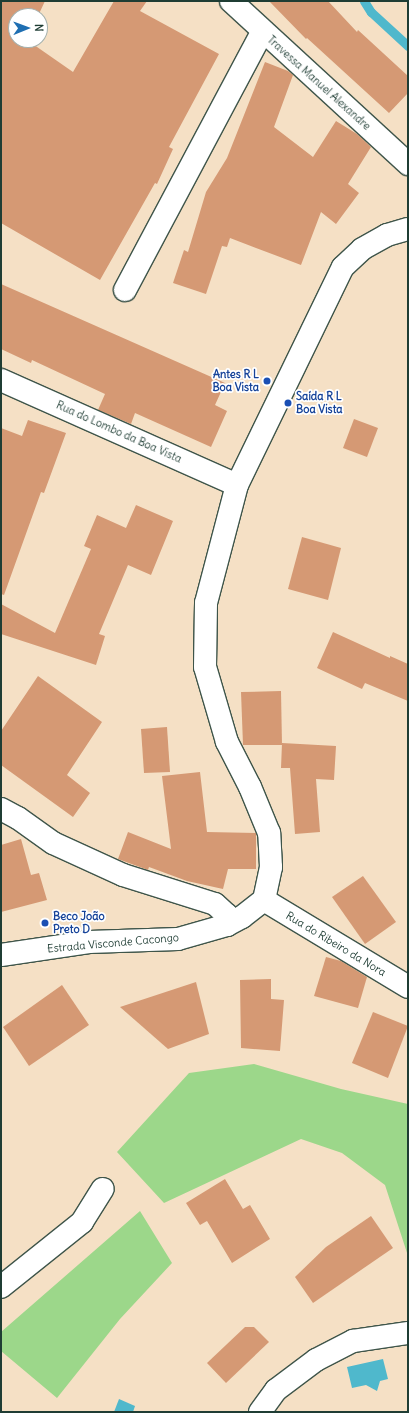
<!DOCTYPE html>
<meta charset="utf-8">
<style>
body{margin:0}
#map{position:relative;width:409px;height:1413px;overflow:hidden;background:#f5e0c5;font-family:Delius,sans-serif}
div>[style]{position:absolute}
.green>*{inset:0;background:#9cd78a}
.water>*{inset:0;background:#4fb8cc}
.stream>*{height:9px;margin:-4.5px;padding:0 4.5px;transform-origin:4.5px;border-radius:4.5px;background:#4fb8cc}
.building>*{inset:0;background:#d59974}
.roads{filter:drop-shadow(1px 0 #3f554a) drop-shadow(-1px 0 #3f554a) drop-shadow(0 1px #3f554a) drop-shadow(0 -1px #3f554a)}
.minor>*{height:22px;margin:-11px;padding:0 11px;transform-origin:11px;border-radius:11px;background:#fff}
.dots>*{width:11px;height:11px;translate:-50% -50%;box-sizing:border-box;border:2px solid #fff;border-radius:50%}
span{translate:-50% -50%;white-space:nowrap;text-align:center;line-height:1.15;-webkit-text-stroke:3.5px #fff;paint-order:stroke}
.street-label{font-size:11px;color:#1f3d34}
.transit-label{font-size:11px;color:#164399;font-weight:700}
.right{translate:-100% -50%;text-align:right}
.left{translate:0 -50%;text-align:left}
.frame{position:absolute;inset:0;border:2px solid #1f3d34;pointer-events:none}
.north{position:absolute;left:8px;top:8px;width:40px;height:40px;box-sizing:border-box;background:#fff;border:1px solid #a5b1ae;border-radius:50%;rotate:89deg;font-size:11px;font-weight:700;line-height:16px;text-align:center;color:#1f3d34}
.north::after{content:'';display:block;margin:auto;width:14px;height:18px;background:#1f6fb2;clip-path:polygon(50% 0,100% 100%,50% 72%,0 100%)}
</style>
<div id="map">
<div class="green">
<i style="clip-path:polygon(254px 1064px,341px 1089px,408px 1104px,408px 1256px,385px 1185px,342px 1153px,301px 1139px,164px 1203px,117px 1152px,189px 1073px)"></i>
<i style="clip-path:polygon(140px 1211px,172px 1263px,120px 1319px,57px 1398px,1px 1351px,1px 1332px)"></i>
</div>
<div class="water">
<i style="clip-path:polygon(383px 1359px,388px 1379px,380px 1381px,377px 1391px,366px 1385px,352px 1388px,347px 1367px)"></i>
<i style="clip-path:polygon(119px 1399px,135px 1406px,133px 1412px,114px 1412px)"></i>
</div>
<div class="stream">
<i style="left:364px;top:1px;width:13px;rotate:58deg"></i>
<i style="left:371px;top:12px;width:50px;rotate:42.6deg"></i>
</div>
<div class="building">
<i style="clip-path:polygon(1px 1px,45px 1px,38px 16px,16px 16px,16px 40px,27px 40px,73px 72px,114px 1px,147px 1px,140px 11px,219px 54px,169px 147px,173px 149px,157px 184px,155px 183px,100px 280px,1px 223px)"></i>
<i style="clip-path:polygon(269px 1px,328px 1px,357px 32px,358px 30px,408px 76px,408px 93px,389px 113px,307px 38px,306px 39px)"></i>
<i style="clip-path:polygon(265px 62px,288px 71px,293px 75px,274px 127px,313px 157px,336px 121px,357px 134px,371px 147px,348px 184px,359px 193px,336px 224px,321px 212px,301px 265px,230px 238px,227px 247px,222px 246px,206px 294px,173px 283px,184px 250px,188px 252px,206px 192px,227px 158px)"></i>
<i style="clip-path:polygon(1px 284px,225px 383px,215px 405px,227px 411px,211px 447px,135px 413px,131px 424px,98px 410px,105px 394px,32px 360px,31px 363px,1px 349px)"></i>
<i style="clip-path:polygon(354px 419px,378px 428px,367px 457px,343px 448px)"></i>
<i style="clip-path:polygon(28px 420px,66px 433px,44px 493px,41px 492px,4px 595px,1px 594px,1px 428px,22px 436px)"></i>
<i style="clip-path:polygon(136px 505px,173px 521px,151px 575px,128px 565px,99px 634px,105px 636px,96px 665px,1px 634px,1px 604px,55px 633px,91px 549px,84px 546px,97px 515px,126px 528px)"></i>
<i style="clip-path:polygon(302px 537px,341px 548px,328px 600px,288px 589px)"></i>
<i style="clip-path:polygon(333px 632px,390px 658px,390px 656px,408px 664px,408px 701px,365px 683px,362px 689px,317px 668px)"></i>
<i style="clip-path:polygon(38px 676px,102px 722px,67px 775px,90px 793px,73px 817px,1px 765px,1px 731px)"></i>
<i style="clip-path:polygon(281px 691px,282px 745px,243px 745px,241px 692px)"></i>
<i style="clip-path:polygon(167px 727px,170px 772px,144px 773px,141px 729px)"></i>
<i style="clip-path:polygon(282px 743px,336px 746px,334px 780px,316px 779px,320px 832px,295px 834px,290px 768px,281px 768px)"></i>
<i style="clip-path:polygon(200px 772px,207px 832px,256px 833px,256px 869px,228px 869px,223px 889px,187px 881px,149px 867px,148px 870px,118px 859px,128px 832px,171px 849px,162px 776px)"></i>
<i style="clip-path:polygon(21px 839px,31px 875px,39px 873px,47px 900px,1px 912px,1px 845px)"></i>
<i style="clip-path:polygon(363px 876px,396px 922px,365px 944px,332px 897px)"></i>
<i style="clip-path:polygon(326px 957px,341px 961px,367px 977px,358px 1008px,314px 996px)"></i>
<i style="clip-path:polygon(271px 979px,271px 999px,284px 1000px,280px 1051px,241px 1048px,240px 980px)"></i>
<i style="clip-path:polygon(196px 982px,209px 1034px,168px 1049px,120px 1007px)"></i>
<i style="clip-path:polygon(62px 985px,89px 1025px,29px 1066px,3px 1027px)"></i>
<i style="clip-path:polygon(373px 1012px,408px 1026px,388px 1078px,352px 1063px)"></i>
<i style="clip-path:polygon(225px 1179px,243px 1209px,250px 1205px,270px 1239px,232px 1263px,207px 1221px,200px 1225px,186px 1203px)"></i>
<i style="clip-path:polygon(371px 1216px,393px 1248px,313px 1303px,295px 1277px,326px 1247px)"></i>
<i style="clip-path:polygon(245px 1327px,254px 1327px,269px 1342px,226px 1383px,207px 1363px)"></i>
</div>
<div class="roads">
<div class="minor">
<i style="left:231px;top:1px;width:241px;rotate:42.6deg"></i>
<i style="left:125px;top:290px;width:293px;rotate:-62deg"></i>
<i style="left:1px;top:380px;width:258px;rotate:24deg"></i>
<i style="left:1px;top:809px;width:19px;rotate:28deg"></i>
<i style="left:18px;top:818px;width:43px;rotate:35.5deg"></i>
<i style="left:53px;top:843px;width:77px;rotate:24.6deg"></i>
<i style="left:123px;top:875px;width:96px;rotate:17.5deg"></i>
<i style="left:215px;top:904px;width:16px;rotate:43deg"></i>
<i style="left:227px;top:915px;width:10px;rotate:90deg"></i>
<i style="left:264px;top:900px;width:168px;rotate:31.1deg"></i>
<i style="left:1px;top:955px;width:89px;rotate:-8.4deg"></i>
<i style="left:89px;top:942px;width:89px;rotate:-1.9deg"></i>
<i style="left:178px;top:939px;width:51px;rotate:-15.9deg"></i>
<i style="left:227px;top:925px;width:17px;rotate:-28deg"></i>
<i style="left:242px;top:917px;width:28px;rotate:-38deg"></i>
<i style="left:264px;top:900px;width:34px;rotate:-78deg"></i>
<i style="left:271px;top:867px;width:34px;rotate:-93deg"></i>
<i style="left:269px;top:833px;width:50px;rotate:-112.4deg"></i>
<i style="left:250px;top:787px;width:51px;rotate:-117.1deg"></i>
<i style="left:227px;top:742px;width:78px;rotate:-106.3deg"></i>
<i style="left:205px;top:667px;width:64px;rotate:-89.1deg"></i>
<i style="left:206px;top:603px;width:122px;rotate:-75.3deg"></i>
<i style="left:237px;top:485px;width:242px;rotate:-64.1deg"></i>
<i style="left:343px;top:267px;width:26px;rotate:-43deg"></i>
<i style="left:362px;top:249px;width:29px;rotate:-29deg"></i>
<i style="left:387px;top:235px;width:22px;rotate:-16deg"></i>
<i style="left:1px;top:1287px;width:104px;rotate:-38.7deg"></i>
<i style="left:82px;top:1222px;width:39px;rotate:-58deg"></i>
<i style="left:260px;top:1412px;width:27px;rotate:-54deg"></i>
<i style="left:276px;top:1390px;width:50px;rotate:-36.9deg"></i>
<i style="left:316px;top:1360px;width:42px;rotate:-27.2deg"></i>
<i style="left:353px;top:1341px;width:56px;rotate:-8.3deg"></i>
</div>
</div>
<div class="dots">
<i style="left:267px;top:381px;background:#1a4fb4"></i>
<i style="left:288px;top:403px;background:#1a4fb4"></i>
<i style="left:45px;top:923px;background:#1a4fb4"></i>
</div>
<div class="street-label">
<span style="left:319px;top:83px;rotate:42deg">Travessa Manuel Alexandre</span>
<span style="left:119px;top:432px;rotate:24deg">Rua do Lombo da Boa Vista</span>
<span style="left:113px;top:943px;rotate:-5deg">Estrada Visconde Cacongo</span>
<span style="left:336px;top:944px;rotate:31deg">Rua do Ribeiro da Nora</span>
</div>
<div class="transit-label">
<span class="right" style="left:259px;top:381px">Antes R L<br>Boa Vista</span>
<span class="left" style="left:296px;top:403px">Saída R L<br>Boa Vista</span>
<span class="left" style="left:53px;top:923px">Beco João<br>Preto D</span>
</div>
<div class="frame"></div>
<div class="north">N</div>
</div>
